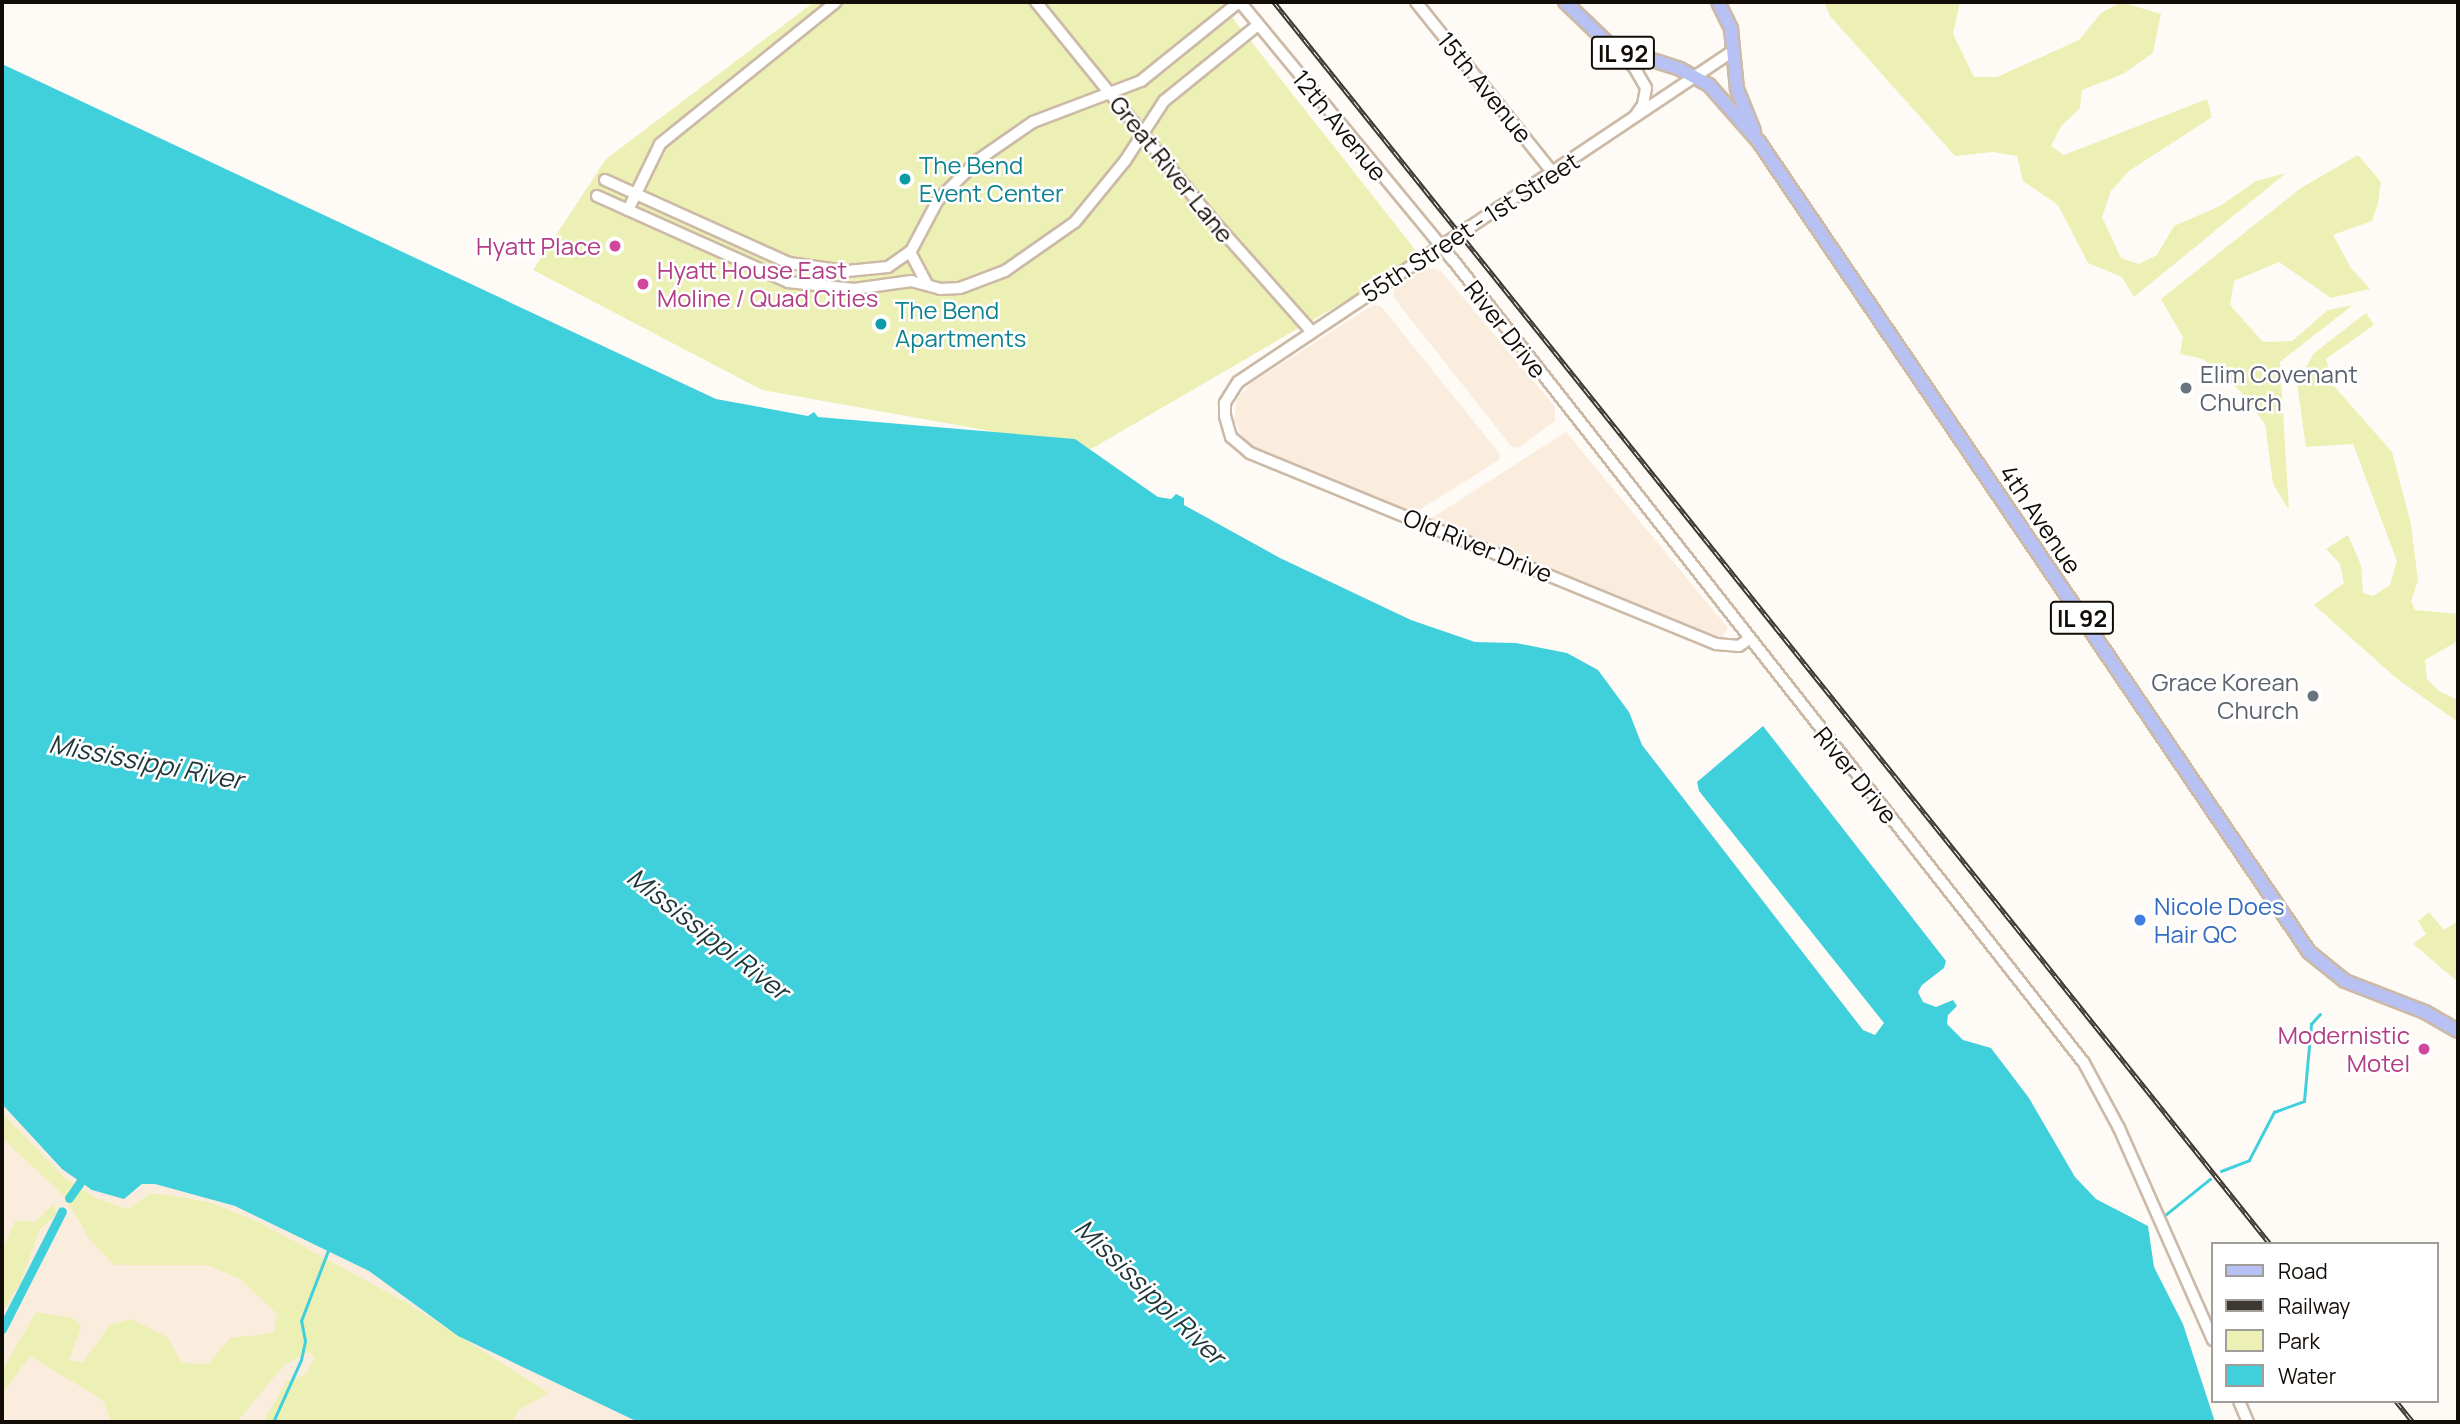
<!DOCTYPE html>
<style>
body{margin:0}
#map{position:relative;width:2460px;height:1424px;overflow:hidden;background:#fefbf7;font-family:Manrope,sans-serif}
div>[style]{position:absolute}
.built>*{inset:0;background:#fbedde}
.green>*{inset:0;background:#edf0b4}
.water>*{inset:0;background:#40d0dc}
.stream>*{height:2.5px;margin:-1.25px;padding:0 1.25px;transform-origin:1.25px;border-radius:1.25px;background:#40d0dc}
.canal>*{height:9px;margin:-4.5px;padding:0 4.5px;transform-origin:4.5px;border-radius:4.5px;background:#40d0dc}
.roads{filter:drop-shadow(2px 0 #ccbaa7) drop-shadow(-2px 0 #ccbaa7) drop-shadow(0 2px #ccbaa7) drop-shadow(0 -2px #ccbaa7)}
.minor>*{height:10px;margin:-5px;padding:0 5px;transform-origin:5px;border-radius:5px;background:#fff}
.major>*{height:12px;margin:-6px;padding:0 6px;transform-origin:6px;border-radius:6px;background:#b8c1f4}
.rail>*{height:5px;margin-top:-2.5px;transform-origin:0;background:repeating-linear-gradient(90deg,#fff 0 8px,#3e3832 0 16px);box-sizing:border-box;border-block:2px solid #3e3832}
.dots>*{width:19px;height:19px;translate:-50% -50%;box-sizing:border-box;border:4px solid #fff;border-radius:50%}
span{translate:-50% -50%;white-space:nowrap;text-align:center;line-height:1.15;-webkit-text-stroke:5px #fff;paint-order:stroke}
.shield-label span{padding:2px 5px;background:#fff;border:2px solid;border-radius:5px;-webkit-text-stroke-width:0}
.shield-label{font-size:23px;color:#120c06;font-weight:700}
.street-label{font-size:24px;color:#120c06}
.culture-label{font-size:24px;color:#0d838f}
.left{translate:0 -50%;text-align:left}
.hotel-label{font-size:24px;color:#b23c85}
.right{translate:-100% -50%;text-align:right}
.worship-label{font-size:24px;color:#5b616d}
.shop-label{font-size:24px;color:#366cbe}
.water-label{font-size:26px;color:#1f3639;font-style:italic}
.frame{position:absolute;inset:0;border:4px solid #120c06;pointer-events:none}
.legend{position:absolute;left:2211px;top:1242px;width:228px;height:161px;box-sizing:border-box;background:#fff;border:2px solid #a09e9b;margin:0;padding:9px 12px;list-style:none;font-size:21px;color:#120c06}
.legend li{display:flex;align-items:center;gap:14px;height:35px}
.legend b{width:35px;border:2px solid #a09e9b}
</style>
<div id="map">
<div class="built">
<i style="clip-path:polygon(1426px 267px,1441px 271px,1555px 407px,1555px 421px,1518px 448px,1511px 446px,1393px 297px,1394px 289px)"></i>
<i style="clip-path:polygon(1373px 305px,1381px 306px,1500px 454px,1499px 460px,1413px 514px,1245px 443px,1234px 419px,1237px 399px,1250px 384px)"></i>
<i style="clip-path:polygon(1566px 432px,1728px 628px,1720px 640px,1430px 519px)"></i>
<i style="clip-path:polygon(2px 1104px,62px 1169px,136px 1191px,142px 1184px,155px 1184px,235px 1206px,369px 1271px,458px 1336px,638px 1422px,2px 1422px)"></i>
</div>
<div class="green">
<i style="clip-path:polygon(814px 2px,1220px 2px,1421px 257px,1091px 449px,762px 390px,533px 270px,606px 159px)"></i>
<i style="clip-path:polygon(1824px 2px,1960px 2px,1953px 34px,1974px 77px,1997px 77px,2079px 40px,2101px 13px,2121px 2px,2161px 14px,2153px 53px,2123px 74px,2082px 90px,2080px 108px,2061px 126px,2051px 146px,2064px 155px,2207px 99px,2212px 117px,2129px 171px,2111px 191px,2102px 217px,2121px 258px,2139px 264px,2157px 255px,2174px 226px,2220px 206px,2256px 181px,2286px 173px,2134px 297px,2122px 277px,2088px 263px,2058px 205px,2023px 181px,2017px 156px,1993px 152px,1955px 156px,1830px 16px)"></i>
<i style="clip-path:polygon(2358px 155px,2381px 182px,2378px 203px,2372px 221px,2333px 235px,2351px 268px,2370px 289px,2331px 298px,2279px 262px,2234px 281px,2230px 305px,2263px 342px,2292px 341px,2328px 310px,2353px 305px,2280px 362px,2289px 510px,2273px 484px,2265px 424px,2239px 390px,2203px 359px,2180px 354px,2183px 337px,2161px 299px,2301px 188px)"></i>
<i style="clip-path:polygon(2366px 313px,2374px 325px,2326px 359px,2334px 386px,2392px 452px,2411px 524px,2418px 581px,2411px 601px,2415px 610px,2458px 614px,2458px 641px,2425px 660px,2427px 679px,2439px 691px,2458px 700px,2458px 722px,2396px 678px,2314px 605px,2344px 583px,2340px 564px,2326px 549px,2348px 535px,2361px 565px,2363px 593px,2373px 596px,2390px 585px,2397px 561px,2353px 444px,2306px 447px,2297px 383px,2314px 353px)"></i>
<i style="clip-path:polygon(2429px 912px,2444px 930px,2458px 921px,2458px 982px,2413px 944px,2426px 934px,2418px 921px)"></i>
<i style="clip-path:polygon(2px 1113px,65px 1178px,96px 1198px,128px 1209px,149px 1194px,165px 1194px,212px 1203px,261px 1223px,405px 1302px,549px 1393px,518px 1410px,513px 1422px,263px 1422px,286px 1382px,306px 1374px,315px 1357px,309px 1352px,284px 1365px,237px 1422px,111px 1422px,104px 1401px,30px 1356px,2px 1394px,2px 1371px,36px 1312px,73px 1318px,81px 1327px,69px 1360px,83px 1362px,110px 1325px,131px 1319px,167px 1337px,182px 1363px,208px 1364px,230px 1338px,274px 1333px,277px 1314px,240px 1279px,207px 1265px,114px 1265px,90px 1240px,64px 1196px,2px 1138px)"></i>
<i style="clip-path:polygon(54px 1203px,57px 1213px,39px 1231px,21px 1282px,2px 1313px,2px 1251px,15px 1221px,35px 1222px)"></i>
</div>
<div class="water">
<i style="clip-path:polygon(2px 64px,716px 399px,808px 416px,814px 412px,818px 417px,1075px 439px,1158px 497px,1171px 499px,1176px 494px,1184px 498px,1184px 505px,1280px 558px,1411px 620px,1475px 642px,1516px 643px,1567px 653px,1598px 670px,1629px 712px,1642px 745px,1863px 1030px,1875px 1035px,1884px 1023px,1699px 791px,1697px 782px,1763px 726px,1946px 961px,1944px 968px,1922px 985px,1918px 992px,1923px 1002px,1936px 1007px,1953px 1000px,1957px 1006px,1948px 1015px,1947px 1024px,1963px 1040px,1991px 1048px,2029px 1098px,2075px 1177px,2096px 1199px,2148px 1226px,2154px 1267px,2183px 1324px,2215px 1422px,638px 1422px,458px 1336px,369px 1271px,235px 1206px,155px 1184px,142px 1184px,124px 1199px,92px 1190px,62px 1169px,2px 1104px)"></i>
</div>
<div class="stream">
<i style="left:2221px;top:1171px;width:30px;rotate:-21deg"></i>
<i style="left:2249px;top:1160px;width:54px;rotate:-62.5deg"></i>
<i style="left:2274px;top:1112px;width:32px;rotate:-20deg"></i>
<i style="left:2304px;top:1101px;width:77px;rotate:-84.8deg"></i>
<i style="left:2311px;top:1024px;width:13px;rotate:-48deg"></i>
<i style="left:2164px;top:1216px;width:59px;rotate:-38.8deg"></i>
<i style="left:273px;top:1422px;width:68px;rotate:-65.7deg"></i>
<i style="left:301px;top:1360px;width:19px;rotate:-78deg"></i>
<i style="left:305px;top:1341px;width:20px;rotate:-101deg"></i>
<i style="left:301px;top:1321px;width:78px;rotate:-69deg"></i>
</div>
<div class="canal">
<i style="left:69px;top:1198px;width:19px;rotate:-55deg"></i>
<i style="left:2px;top:1329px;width:132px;rotate:-63deg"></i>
</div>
<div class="roads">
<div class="minor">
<i style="left:1036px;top:2px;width:275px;rotate:51deg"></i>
<i style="left:1209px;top:216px;width:155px;rotate:48.4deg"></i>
<i style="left:1240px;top:2px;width:335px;rotate:50.5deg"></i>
<i style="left:1453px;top:260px;width:1021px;rotate:51.84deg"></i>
<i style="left:2084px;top:1063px;width:74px;rotate:61.7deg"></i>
<i style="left:2119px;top:1128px;width:232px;rotate:66.1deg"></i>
<i style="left:1416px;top:2px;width:219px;rotate:51.3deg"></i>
<i style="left:1614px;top:49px;width:27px;rotate:42deg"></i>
<i style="left:1634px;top:67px;width:24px;rotate:60deg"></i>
<i style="left:1646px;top:88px;width:17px;rotate:100deg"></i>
<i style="left:1643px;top:105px;width:14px;rotate:126deg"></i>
<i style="left:1733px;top:51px;width:595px;rotate:146.23deg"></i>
<i style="left:1238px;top:382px;width:25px;rotate:122deg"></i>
<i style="left:1225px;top:403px;width:13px;rotate:90deg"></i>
<i style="left:1225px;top:416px;width:22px;rotate:74deg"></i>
<i style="left:1231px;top:437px;width:25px;rotate:40deg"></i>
<i style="left:1250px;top:453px;width:504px;rotate:22.29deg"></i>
<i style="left:1716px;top:644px;width:23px;rotate:5deg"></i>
<i style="left:1739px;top:646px;width:12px;rotate:-35deg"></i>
<i style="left:605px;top:180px;width:202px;rotate:24.3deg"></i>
<i style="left:789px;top:263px;width:59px;rotate:7.9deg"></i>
<i style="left:847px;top:271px;width:41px;rotate:-5.6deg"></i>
<i style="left:888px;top:267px;width:28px;rotate:-35deg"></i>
<i style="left:911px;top:251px;width:58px;rotate:-62.1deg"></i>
<i style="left:938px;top:200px;width:57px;rotate:-45deg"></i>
<i style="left:978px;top:160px;width:67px;rotate:-34.6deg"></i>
<i style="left:1033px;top:122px;width:116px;rotate:-20.8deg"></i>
<i style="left:1141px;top:81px;width:126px;rotate:-38.9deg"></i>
<i style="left:597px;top:196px;width:209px;rotate:24.2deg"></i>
<i style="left:788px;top:282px;width:66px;rotate:6.1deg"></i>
<i style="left:854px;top:289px;width:58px;rotate:-8deg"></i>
<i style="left:911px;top:281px;width:30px;rotate:15deg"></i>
<i style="left:940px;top:289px;width:20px;rotate:-3deg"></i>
<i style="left:960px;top:288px;width:48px;rotate:-20.7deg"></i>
<i style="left:1005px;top:271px;width:85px;rotate:-35deg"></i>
<i style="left:1075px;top:222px;width:79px;rotate:-50.7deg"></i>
<i style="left:1125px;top:161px;width:72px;rotate:-57deg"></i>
<i style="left:1164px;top:101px;width:121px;rotate:-39deg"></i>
<i style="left:628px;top:210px;width:73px;rotate:-64.1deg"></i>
<i style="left:660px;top:144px;width:226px;rotate:-38.9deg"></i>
<i style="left:910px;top:252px;width:36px;rotate:62deg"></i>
<i style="left:2239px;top:1401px;width:23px;rotate:67deg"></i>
</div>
<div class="major">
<i style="left:1565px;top:2px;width:65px;rotate:43.8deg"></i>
<i style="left:1612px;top:47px;width:71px;rotate:17.9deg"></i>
<i style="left:1680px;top:69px;width:33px;rotate:29deg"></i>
<i style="left:1709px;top:85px;width:76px;rotate:48.7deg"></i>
<i style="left:1759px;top:142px;width:979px;rotate:55.82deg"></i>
<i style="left:2309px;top:952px;width:46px;rotate:38.9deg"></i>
<i style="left:2345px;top:981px;width:86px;rotate:21.2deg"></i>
<i style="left:2425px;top:1012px;width:38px;rotate:30deg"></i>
<i style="left:1718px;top:2px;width:30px;rotate:64deg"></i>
<i style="left:1731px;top:29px;width:60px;rotate:84.3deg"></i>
<i style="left:1737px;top:89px;width:45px;rotate:68deg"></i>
</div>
</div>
<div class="rail">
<i style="left:1274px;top:2px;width:1592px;rotate:51.27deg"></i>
<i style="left:2396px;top:1401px;width:27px;rotate:51deg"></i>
</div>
<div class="dots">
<i style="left:905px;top:179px;background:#0f9aa8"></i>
<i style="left:615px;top:246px;background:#d1479c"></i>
<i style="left:643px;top:284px;background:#d1479c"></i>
<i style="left:881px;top:324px;background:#0f9aa8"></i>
<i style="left:2186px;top:388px;background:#6b7280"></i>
<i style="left:2313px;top:696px;background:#6b7280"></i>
<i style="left:2140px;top:920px;background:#3f7fe0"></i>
<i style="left:2424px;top:1049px;background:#d1479c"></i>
</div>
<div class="shield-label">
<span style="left:1623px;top:53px">IL 92</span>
<span style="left:2082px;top:618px">IL 92</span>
</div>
<div class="street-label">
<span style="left:1485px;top:87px;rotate:51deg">15th Avenue</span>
<span style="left:1340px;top:125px;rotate:51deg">12th Avenue</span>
<span style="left:1172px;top:169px;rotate:51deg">Great River Lane</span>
<span style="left:1470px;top:227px;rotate:-33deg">55th Street - 1st Street</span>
<span style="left:1506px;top:329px;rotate:52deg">River Drive</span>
<span style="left:2041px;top:519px;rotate:56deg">4th Avenue</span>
<span style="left:1478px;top:545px;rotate:22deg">Old River Drive</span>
<span style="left:1856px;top:775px;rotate:51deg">River Drive</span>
</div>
<div class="culture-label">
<span class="left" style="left:919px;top:179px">The Bend<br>Event Center</span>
<span class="left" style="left:895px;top:324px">The Bend<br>Apartments</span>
</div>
<div class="hotel-label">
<span class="right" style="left:601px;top:246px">Hyatt Place</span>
<span class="left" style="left:657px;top:284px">Hyatt House East<br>Moline / Quad Cities</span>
<span class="right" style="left:2410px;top:1049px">Modernistic<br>Motel</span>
</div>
<div class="worship-label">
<span class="left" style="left:2200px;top:388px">Elim Covenant<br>Church</span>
<span class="right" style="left:2299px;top:696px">Grace Korean<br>Church</span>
</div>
<div class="shop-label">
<span class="left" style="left:2154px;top:920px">Nicole Does<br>Hair QC</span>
</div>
<div class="water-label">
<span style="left:146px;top:762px;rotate:11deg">Mississippi River</span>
<span style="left:708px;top:934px;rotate:38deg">Mississippi River</span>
<span style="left:1150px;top:1292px;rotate:44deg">Mississippi River</span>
</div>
<div class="frame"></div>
<ul class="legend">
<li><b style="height:9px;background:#b8c1f4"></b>Road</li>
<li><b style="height:9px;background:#3e3832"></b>Railway</li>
<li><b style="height:19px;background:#edf0b4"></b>Park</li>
<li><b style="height:19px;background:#40d0dc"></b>Water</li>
</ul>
</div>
